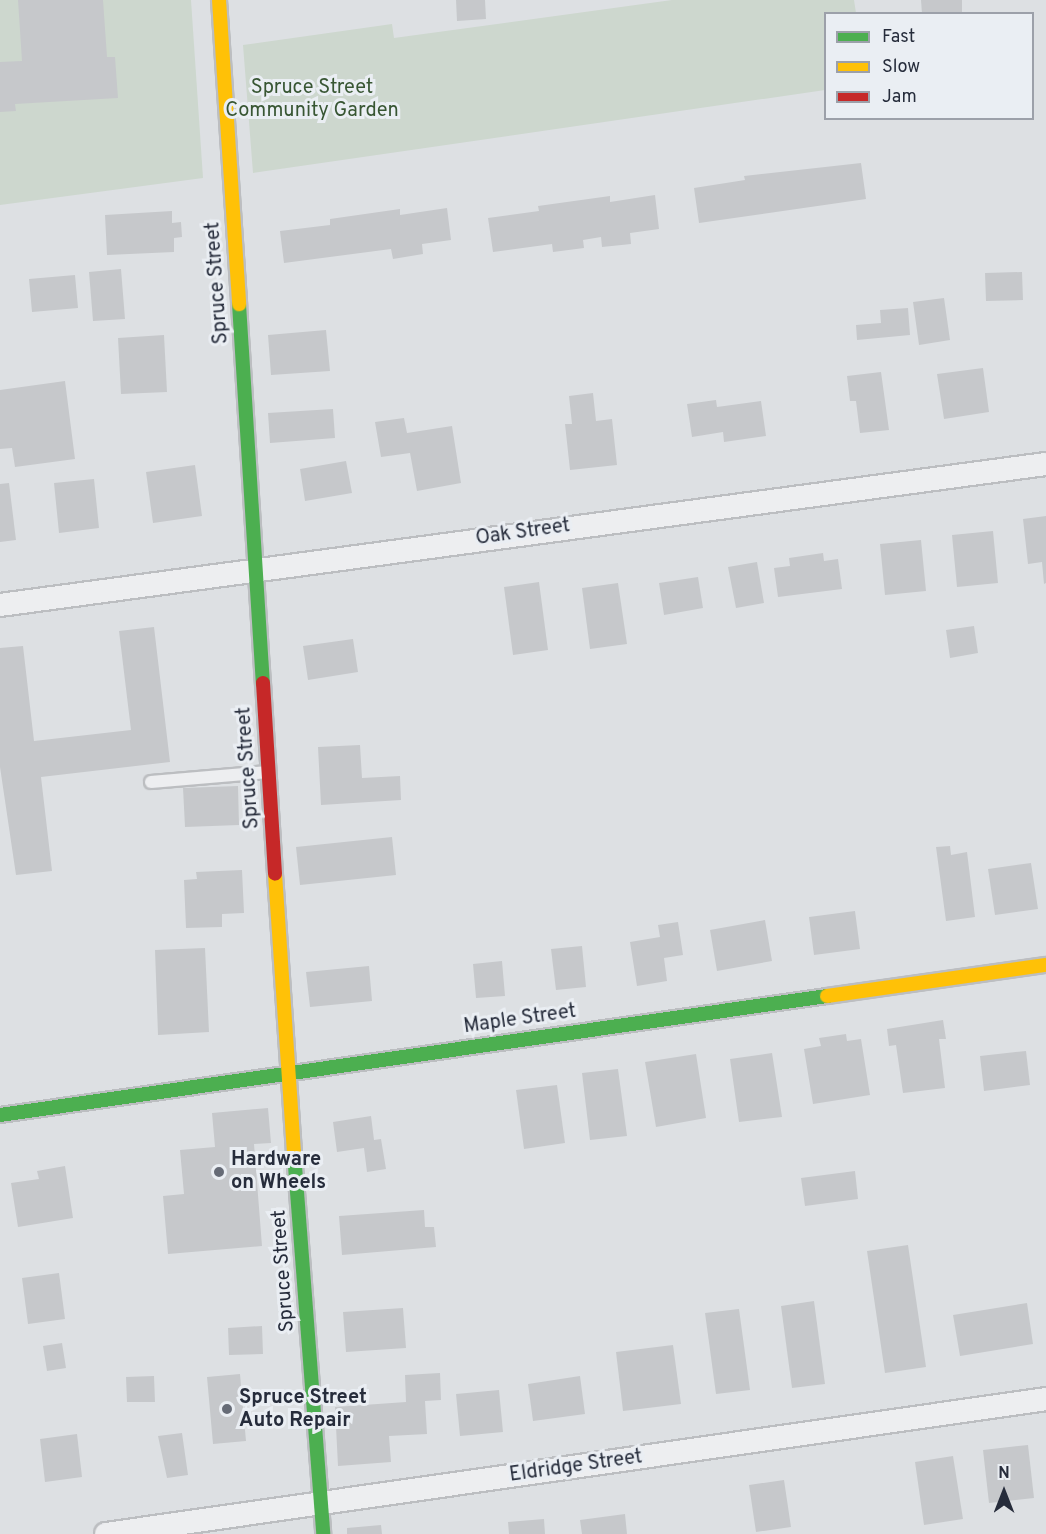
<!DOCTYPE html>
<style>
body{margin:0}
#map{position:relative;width:1046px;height:1534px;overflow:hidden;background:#dde0e3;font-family:Overpass,sans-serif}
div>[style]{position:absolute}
.green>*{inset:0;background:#cdd7ce}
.building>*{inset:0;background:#c6c8cb}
.roads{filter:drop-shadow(2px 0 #bcbec1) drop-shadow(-2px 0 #bcbec1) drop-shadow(0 2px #bcbec1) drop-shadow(0 -2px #bcbec1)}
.lane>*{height:12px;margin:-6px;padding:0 6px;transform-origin:6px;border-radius:6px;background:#edeef0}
.street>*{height:22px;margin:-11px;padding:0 11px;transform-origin:11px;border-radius:11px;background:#edeef0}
.fast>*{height:14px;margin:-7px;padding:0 7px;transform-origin:7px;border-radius:7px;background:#4caf50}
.slow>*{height:14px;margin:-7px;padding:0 7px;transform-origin:7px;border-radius:7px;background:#ffc107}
.jam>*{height:14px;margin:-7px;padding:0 7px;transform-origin:7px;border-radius:7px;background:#c62828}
.dots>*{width:16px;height:16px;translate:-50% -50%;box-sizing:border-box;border:3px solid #eaeef3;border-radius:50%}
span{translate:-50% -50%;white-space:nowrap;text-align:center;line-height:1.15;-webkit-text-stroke:6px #eaeef3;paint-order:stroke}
.park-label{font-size:20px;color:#385633}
.street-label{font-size:20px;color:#262c3b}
.poi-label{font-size:20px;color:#262c3b;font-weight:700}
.left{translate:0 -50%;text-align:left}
.legend{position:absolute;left:824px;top:12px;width:210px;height:108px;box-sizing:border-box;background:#eaeef3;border:2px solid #9ca0a9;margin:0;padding:8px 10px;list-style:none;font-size:18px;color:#262c3b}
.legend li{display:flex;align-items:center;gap:12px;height:30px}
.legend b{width:30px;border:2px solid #9ca0a9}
.north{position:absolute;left:974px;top:1462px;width:60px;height:60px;-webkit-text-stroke:4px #eaeef3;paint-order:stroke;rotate:0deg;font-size:16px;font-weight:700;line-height:24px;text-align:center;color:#262c3b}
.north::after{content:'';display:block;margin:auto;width:21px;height:27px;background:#262c3b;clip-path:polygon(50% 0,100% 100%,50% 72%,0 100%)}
</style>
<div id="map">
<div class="green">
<i style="clip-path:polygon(0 0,191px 0,203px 178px,0 205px)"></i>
<i style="clip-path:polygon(672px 0,854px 0,856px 13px,826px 14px,825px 90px,253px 173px,243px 45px,392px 24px,394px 38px)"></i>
</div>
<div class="building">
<i style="clip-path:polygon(18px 0,103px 0,107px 57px,115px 57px,118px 98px,15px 104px,16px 111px,0 112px,0 62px,22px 61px)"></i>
<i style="clip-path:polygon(456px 0,485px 0,486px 19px,457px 21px)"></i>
<i style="clip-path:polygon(921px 0,962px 0,962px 14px,922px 14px)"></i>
<i style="clip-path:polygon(861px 163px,866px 199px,699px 223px,694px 188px,745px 180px,744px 176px)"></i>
<i style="clip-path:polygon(655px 195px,659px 229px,630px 233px,631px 244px,602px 247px,601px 237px,583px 240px,584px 248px,553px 252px,552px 244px,493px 252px,488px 218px,539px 211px,538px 206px,610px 196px,610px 202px)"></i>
<i style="clip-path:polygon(447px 208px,451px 240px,422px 244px,423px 254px,393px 259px,391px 249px,284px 263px,280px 231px,330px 225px,330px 219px,400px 209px,400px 215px)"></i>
<i style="clip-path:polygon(172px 211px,172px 223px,181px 222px,182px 237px,174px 238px,174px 252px,107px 255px,105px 215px)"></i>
<i style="clip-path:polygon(121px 269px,125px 319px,93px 321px,89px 272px)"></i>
<i style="clip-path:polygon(1022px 272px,1023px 300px,986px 301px,985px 273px)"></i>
<i style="clip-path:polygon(75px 275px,78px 308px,32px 312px,29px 279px)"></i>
<i style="clip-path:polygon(944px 298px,950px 340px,919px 345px,913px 302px)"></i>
<i style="clip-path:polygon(908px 308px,910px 335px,857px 340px,856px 325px,881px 323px,880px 310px)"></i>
<i style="clip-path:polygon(326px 330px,330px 371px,271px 375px,268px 335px)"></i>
<i style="clip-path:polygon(164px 335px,167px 392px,121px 394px,118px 338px)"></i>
<i style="clip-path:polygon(983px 368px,989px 412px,944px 419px,937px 374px)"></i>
<i style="clip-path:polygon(881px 372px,889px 430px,860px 433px,856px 401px,850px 401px,847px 376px)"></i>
<i style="clip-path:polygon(65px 381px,75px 459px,15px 467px,12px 448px,0 449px,0 390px)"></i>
<i style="clip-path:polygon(593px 393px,596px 421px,612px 419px,617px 465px,570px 470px,565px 424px,572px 424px,569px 396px)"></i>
<i style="clip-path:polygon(716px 400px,717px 407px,761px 401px,766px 436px,724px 442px,723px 432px,692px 437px,687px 404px)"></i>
<i style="clip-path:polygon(333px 409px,335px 438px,270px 443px,268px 413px)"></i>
<i style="clip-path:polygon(404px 418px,407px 433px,452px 426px,461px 483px,417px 491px,410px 453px,381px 457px,375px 422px)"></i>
<i style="clip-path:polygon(346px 461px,352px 493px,305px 501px,300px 469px)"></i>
<i style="clip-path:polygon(195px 465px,202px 516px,153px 523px,146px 472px)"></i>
<i style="clip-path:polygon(94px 479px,99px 528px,59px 533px,54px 483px)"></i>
<i style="clip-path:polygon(9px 483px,16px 540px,0 542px,0 484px)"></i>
<i style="clip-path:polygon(1046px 516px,1046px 583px,1044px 584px,1042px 562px,1028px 564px,1023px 519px)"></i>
<i style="clip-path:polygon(993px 531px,998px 583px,957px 587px,952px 535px)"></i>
<i style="clip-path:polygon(921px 540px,926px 591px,885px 595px,880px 544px)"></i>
<i style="clip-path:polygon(823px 553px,824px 561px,838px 559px,842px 589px,778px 597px,774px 568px,790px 566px,789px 558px)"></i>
<i style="clip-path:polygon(757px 562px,764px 603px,736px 608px,728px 567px)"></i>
<i style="clip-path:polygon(698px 577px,703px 608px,664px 615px,659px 583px)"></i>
<i style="clip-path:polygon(539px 582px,548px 650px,513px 655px,504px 587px)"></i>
<i style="clip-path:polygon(618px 583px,627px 644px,590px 649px,582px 588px)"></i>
<i style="clip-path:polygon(974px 626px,978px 653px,950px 658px,946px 630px)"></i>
<i style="clip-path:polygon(154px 627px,170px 762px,41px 777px,52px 871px,16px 875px,0 767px,0 648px,23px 646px,34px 741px,131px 730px,119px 631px)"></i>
<i style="clip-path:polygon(353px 639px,358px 672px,308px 680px,303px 646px)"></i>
<i style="clip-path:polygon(360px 745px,362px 778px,400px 776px,401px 800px,321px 805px,318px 747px)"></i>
<i style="clip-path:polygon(238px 786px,239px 825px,185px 827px,183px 788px)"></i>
<i style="clip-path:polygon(392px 837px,396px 875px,300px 885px,296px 847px)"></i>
<i style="clip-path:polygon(950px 846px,951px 855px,967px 852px,975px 917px,946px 921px,936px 847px)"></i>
<i style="clip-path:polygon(1031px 863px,1038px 909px,995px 915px,988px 869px)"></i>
<i style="clip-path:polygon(242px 870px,244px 913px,222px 914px,222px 927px,186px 928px,184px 880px,197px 879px,196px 872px)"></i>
<i style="clip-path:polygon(855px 911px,860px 949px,814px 955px,809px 917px)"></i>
<i style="clip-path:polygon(765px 920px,772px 961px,717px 971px,710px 930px)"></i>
<i style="clip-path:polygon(678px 922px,683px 955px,664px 958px,667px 981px,637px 986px,630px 942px,660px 937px,658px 925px)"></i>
<i style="clip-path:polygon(582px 946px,586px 987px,556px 990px,551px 949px)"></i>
<i style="clip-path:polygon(205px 948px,209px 1032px,158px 1035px,155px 950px)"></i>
<i style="clip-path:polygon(502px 961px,505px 996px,476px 998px,473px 964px)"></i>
<i style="clip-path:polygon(369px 966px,372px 1001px,310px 1007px,306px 972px)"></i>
<i style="clip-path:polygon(943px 1020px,946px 1039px,939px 1039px,945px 1088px,903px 1093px,896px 1045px,889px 1046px,887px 1029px)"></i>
<i style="clip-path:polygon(846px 1034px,847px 1041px,861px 1039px,870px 1095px,813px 1104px,804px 1049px,821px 1046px,819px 1038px)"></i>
<i style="clip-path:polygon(1026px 1051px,1030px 1085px,984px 1091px,980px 1056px)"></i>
<i style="clip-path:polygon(772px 1053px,782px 1117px,739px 1122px,730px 1059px)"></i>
<i style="clip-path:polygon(696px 1054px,706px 1118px,656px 1127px,645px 1062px)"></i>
<i style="clip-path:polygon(618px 1069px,627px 1136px,590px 1140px,582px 1073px)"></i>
<i style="clip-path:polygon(557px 1085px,565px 1143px,524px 1149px,516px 1090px)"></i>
<i style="clip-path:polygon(268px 1108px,271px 1143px,254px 1144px,262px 1246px,168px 1254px,163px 1196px,184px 1194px,180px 1150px,215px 1147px,212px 1113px)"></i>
<i style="clip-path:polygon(371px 1116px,374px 1140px,381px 1139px,386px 1169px,367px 1172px,364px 1148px,337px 1152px,333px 1122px)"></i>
<i style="clip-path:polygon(65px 1166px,73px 1218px,18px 1227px,11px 1183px,39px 1179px,37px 1171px)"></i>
<i style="clip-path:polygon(855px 1171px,858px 1199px,805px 1206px,801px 1178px)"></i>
<i style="clip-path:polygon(424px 1210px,425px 1227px,434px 1227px,436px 1247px,342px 1255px,339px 1216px)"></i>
<i style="clip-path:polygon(908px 1245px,926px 1367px,885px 1373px,867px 1251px)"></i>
<i style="clip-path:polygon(59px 1273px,65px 1319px,28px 1324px,22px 1278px)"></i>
<i style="clip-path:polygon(814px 1301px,825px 1384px,792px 1388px,781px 1306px)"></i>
<i style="clip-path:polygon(1027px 1303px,1033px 1344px,960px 1356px,953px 1315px)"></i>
<i style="clip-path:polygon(403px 1308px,406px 1348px,346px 1352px,343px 1312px)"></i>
<i style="clip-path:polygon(739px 1309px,750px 1390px,716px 1394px,705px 1313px)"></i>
<i style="clip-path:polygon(262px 1326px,263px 1354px,229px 1355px,228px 1328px)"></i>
<i style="clip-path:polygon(62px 1343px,66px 1368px,47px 1371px,43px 1346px)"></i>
<i style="clip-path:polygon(673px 1345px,681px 1404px,623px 1411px,616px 1352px)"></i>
<i style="clip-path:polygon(440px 1373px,441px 1400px,425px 1401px,427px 1434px,389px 1436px,391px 1462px,338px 1466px,335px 1407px,406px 1402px,405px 1375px)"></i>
<i style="clip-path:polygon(240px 1374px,246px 1441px,213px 1444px,207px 1377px)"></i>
<i style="clip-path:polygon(154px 1376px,155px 1402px,127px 1402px,126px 1377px)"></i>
<i style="clip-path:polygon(580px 1376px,585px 1414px,533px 1421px,528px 1384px)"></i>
<i style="clip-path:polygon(499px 1390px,503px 1432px,460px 1436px,456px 1394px)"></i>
<i style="clip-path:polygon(182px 1433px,188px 1475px,167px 1478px,158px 1436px)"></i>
<i style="clip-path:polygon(77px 1434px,82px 1477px,45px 1482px,40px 1439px)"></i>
<i style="clip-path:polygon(1028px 1445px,1034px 1498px,989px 1503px,983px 1450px)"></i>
<i style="clip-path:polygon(953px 1456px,963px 1519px,924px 1525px,915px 1462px)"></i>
<i style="clip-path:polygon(784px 1480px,791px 1527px,756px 1532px,749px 1485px)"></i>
<i style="clip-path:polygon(625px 1514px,627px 1534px,582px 1534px,580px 1520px)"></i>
<i style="clip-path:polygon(544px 1519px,545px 1534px,509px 1534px,508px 1522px)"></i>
<i style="clip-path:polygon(381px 1525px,382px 1534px,347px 1534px,347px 1528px)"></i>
</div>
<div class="roads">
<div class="lane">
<i style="left:151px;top:782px;width:117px;rotate:-4.9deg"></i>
</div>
<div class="street">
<i style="left:0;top:605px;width:1055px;rotate:-7.68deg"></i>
<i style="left:106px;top:1534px;width:950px;rotate:-8.17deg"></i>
</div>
<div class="fast">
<i style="left:239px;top:304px;width:380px;rotate:86.4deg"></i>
<i style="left:0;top:1115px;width:836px;rotate:-8.19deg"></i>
<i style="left:294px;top:1153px;width:382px;rotate:85.6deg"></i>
</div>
<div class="slow">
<i style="left:219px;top:0;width:305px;rotate:86.2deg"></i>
<i style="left:275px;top:874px;width:280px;rotate:86.1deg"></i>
<i style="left:827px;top:996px;width:221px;rotate:-8.1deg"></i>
</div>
<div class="jam">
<i style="left:263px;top:683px;width:191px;rotate:86.4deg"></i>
</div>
</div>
<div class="dots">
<i style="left:219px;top:1172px;background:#666b76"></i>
<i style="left:227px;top:1409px;background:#666b76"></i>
</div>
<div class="park-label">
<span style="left:312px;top:100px">Spruce Street<br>Community Garden</span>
</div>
<div class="street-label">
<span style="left:218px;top:283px;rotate:-94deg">Spruce Street</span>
<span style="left:523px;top:533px;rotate:-8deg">Oak Street</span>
<span style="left:249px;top:768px;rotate:-94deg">Spruce Street</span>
<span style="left:520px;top:1020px;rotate:-8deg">Maple Street</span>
<span style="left:284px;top:1271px;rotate:-94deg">Spruce Street</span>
<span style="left:576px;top:1467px;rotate:-8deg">Eldridge Street</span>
</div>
<div class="poi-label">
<span class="left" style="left:231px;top:1172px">Hardware<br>on Wheels</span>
<span class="left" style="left:239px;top:1410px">Spruce Street<br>Auto Repair</span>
</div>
<ul class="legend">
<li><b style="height:8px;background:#4caf50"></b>Fast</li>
<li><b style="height:8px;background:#ffc107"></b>Slow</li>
<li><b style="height:8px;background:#c62828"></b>Jam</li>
</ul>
<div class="north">N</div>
</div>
